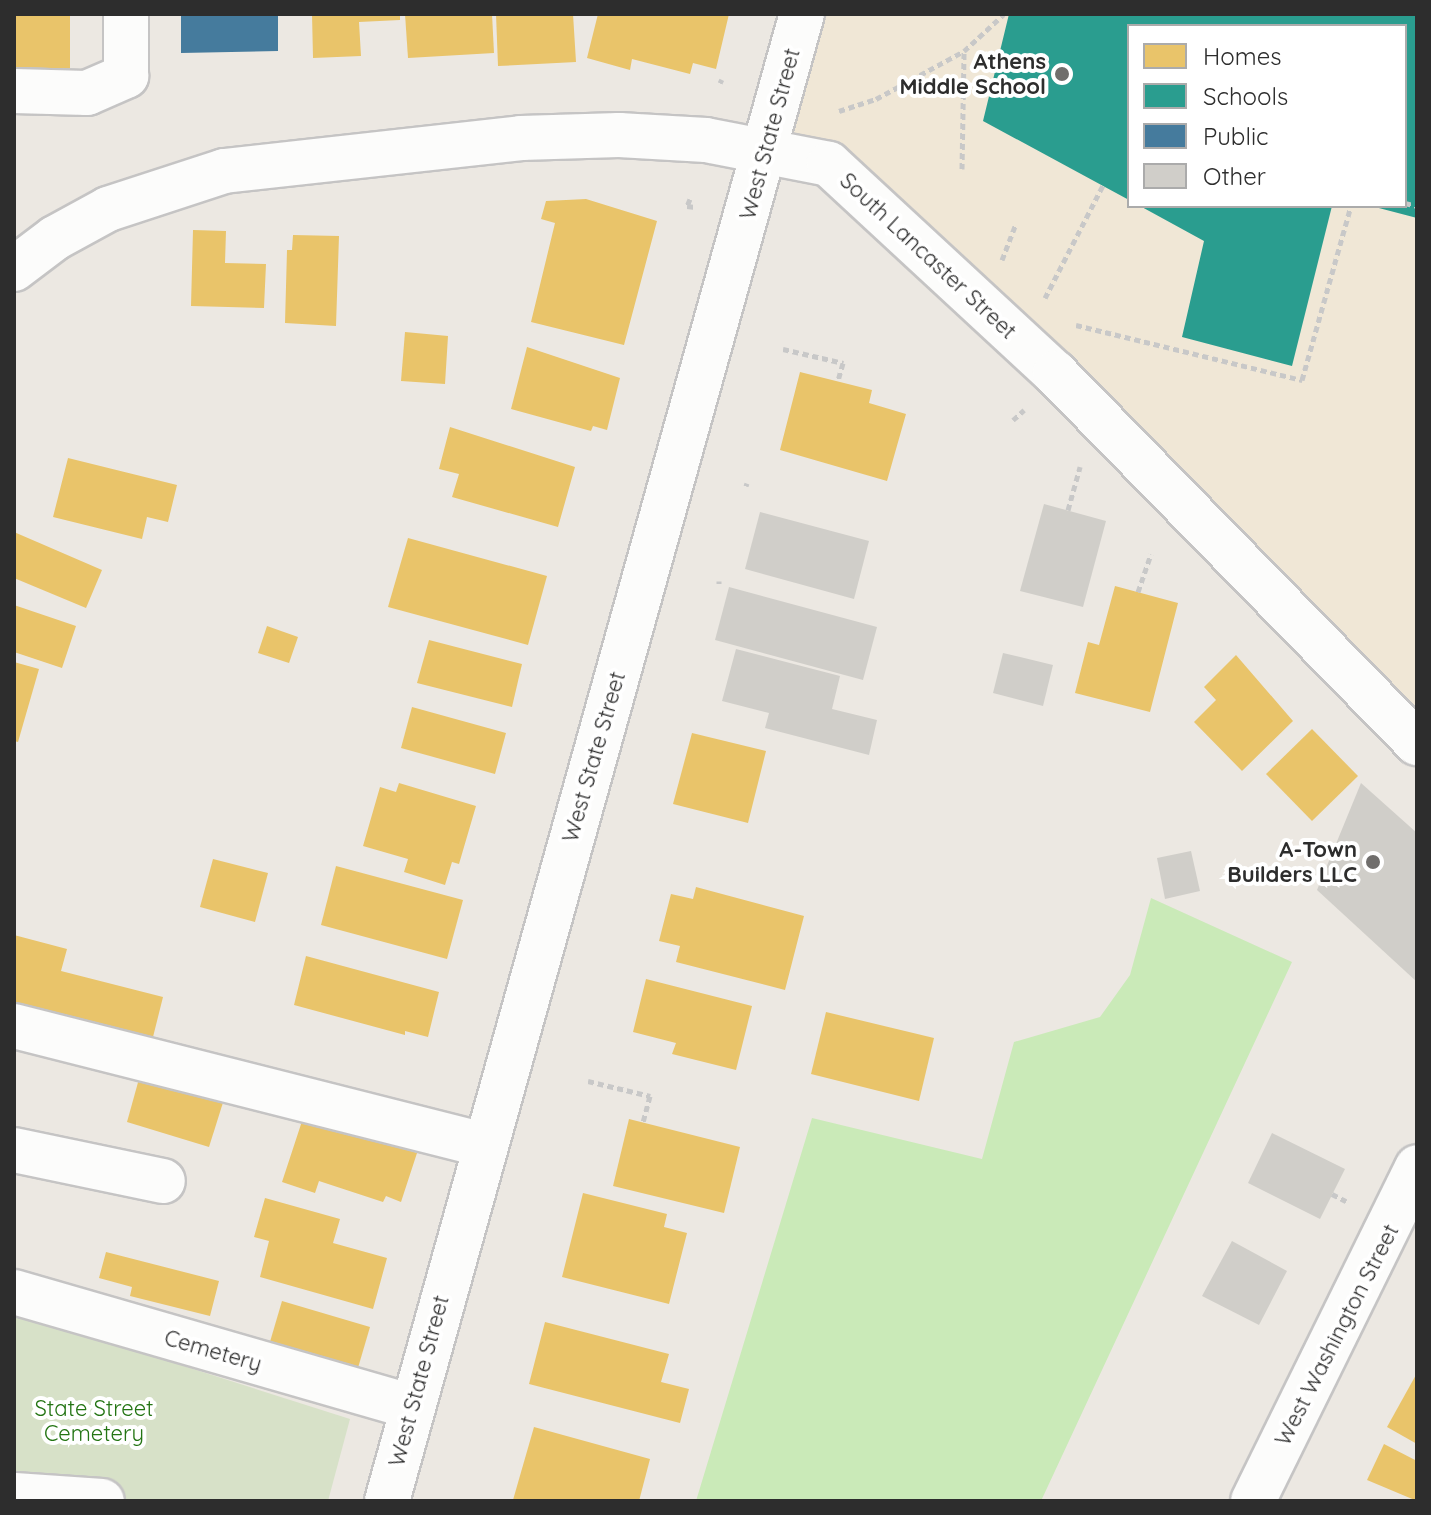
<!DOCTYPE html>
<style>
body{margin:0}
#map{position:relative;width:1431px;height:1515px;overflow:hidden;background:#ece8e2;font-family:Quicksand,sans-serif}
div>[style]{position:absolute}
.education>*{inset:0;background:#f0e7d6}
.green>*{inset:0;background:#caeab8}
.cemetery>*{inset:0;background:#d7e1c8}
.homes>*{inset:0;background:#e9c46a}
.schools>*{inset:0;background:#2a9d8f}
.public>*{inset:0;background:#457b9d}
.building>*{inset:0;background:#d0cec9}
.path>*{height:5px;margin-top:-2.5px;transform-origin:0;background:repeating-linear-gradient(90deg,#c8c8c8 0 6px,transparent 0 10px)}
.roads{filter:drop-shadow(2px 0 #c5c4c4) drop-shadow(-2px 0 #c5c4c4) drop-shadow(0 2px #c5c4c4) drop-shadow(0 -2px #c5c4c4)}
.minor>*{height:44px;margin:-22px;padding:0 22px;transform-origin:22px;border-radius:22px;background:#fcfcfb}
.dots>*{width:22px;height:22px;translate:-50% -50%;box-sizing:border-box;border:4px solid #fff;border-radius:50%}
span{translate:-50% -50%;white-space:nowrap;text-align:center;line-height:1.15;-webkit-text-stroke:8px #fff;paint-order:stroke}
.poi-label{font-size:22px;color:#2d2d2d;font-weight:700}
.right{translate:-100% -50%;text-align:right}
.street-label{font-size:22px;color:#2d2d2d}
.park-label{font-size:22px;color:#237413}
.frame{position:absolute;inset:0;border:16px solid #2d2d2d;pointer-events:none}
.legend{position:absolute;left:1127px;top:24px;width:280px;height:184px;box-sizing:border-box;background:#fff;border:2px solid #ababab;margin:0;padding:10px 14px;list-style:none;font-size:24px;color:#2d2d2d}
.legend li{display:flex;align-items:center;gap:16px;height:40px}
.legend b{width:40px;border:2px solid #ababab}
</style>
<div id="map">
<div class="education">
<i style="clip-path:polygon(evenodd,802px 14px,1417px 14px,1417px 743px,828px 164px,766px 150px,802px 14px,1129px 26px,1405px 26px,1405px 206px,1129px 206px,1129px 26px)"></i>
</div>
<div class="green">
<i style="clip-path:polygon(1151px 898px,1292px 962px,1041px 1501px,696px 1501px,812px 1118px,982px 1159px,1014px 1042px,1100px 1017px,1130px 975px)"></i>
</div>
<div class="cemetery">
<i style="clip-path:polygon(14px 1312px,350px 1419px,328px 1501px,14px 1501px)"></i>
</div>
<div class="homes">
<i style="clip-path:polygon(14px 14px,70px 14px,70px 69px,14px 70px)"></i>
<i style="clip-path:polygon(312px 14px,400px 14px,400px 20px,359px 22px,361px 56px,313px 58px)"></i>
<i style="clip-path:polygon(405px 14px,492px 14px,494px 53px,408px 58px)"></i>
<i style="clip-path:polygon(496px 14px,573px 14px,576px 62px,498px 66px)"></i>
<i style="clip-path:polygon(598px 14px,729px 14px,716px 69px,693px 63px,690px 74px,632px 59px,630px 70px,587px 58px)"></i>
<i style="clip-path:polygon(586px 199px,657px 221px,624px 345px,531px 322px,555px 223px,541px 219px,546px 201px)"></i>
<i style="clip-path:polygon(193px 230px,226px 231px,225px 263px,266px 264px,264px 308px,191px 306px)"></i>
<i style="clip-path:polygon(293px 235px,339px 236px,336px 326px,285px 323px,287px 250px,292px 250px)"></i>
<i style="clip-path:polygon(405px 332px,448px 336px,445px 384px,401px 381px)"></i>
<i style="clip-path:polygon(527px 347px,620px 378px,607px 430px,593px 426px,591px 431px,511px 409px)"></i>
<i style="clip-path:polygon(800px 372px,872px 390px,869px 403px,906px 414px,887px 481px,780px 450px)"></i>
<i style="clip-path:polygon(450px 427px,575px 467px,558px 527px,452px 497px,459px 474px,439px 469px)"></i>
<i style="clip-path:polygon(68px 458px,177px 485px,168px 522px,147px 517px,142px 539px,53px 517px)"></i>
<i style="clip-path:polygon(14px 532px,102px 570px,86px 608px,14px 578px)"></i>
<i style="clip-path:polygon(408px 538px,547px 576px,528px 645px,388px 607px)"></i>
<i style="clip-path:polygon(1115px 586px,1178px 603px,1150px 712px,1075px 693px,1088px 642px,1099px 645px)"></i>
<i style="clip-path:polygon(14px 605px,76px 626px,62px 668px,14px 652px)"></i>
<i style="clip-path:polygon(267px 626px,298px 637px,289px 663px,258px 653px)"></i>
<i style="clip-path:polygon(429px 640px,522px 664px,512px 707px,417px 683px)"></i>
<i style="clip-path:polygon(1236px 655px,1293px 721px,1242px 771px,1194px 722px,1216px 700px,1204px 687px)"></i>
<i style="clip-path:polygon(14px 662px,39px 669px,18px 742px,14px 741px)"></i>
<i style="clip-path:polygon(412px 707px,506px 733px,495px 774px,401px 748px)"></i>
<i style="clip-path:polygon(1312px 729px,1358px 776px,1312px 821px,1266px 774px)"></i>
<i style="clip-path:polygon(692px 733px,766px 751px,748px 823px,673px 804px)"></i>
<i style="clip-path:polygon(399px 783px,476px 806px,459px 864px,452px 862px,445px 885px,404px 872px,408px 859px,363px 846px,380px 787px,396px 792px)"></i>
<i style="clip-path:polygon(213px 859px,268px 873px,255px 922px,200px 907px)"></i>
<i style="clip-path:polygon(336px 866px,463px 900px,447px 959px,321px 925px)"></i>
<i style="clip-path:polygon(696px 887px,804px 916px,785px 990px,676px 962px,680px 946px,659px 941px,671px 894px,693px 899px)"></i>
<i style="clip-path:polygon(14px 935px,67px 949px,61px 971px,163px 997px,152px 1041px,14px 1005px)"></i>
<i style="clip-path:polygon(306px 956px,439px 992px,428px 1037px,405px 1031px,405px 1035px,294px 1005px)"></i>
<i style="clip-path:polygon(646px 979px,752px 1006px,736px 1070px,672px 1054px,676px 1043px,633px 1032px)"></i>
<i style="clip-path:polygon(826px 1012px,934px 1038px,919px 1101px,811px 1074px)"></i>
<i style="clip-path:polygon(142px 1068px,226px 1093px,209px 1147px,127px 1122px)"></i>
<i style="clip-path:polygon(305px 1112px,417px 1153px,401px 1202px,386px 1196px,383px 1202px,319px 1181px,315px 1193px,282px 1182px)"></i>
<i style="clip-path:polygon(629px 1119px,740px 1147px,724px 1213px,613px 1186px)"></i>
<i style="clip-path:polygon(583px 1193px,667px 1214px,664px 1227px,687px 1233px,669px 1304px,562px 1277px)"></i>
<i style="clip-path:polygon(265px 1198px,340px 1219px,333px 1243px,387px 1258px,373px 1309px,260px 1277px,269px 1241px,254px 1237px)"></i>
<i style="clip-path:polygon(106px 1252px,219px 1281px,210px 1316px,130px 1296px,132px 1287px,99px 1278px)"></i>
<i style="clip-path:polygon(282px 1301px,370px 1327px,355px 1378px,267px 1352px)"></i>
<i style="clip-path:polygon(545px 1322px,669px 1354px,661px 1382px,689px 1389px,680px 1423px,529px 1384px)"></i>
<i style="clip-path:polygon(1417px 1373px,1417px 1444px,1387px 1427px)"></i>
<i style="clip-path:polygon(534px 1427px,650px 1459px,639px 1501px,513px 1500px)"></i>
<i style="clip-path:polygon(1384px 1444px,1417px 1461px,1417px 1501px,1367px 1480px)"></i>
</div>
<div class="schools">
<i style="clip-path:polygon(1009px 14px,1417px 14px,1417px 218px,1375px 207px,1405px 206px,1405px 26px,1129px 26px,1129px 200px,983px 121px)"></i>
<i style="clip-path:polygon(1140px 206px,1332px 206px,1292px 366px,1182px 337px,1204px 241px)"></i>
</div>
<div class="public">
<i style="clip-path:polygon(181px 14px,278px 14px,278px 51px,181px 53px)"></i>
</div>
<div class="building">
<i style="clip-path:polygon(1044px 504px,1106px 521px,1083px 607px,1020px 591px)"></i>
<i style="clip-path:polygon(760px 512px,869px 541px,854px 599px,745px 569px)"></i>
<i style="clip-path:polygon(729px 587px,877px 627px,863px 680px,715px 640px)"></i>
<i style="clip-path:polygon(736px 649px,840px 676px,832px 709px,877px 720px,869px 755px,765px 728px,769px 713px,722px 701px)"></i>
<i style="clip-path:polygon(1003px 653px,1053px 665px,1043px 706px,993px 693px)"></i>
<i style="clip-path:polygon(1361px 783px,1417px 833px,1417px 982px,1317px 890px)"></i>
<i style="clip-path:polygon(1191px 851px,1200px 891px,1165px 899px,1157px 858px)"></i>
<i style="clip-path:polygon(1272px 1133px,1345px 1169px,1320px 1219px,1248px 1183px)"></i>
<i style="clip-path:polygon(1232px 1241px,1287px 1271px,1259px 1325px,1202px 1296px)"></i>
</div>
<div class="path">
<i style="left:720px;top:83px;width:4px;rotate:-63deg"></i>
<i style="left:839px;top:111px;width:39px;rotate:-18deg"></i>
<i style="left:876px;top:99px;width:100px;rotate:-28.6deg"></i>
<i style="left:964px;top:51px;width:54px;rotate:-42.8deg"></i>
<i style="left:962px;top:169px;width:118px;rotate:-89deg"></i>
<i style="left:690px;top:199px;width:8px;rotate:113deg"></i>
<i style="left:687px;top:206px;width:8px;rotate:7deg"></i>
<i style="left:1405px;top:203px;width:12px;rotate:14deg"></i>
<i style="left:1002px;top:260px;width:39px;rotate:-69deg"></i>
<i style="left:1045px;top:298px;width:127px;rotate:-62.8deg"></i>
<i style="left:1076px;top:325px;width:233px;rotate:13.7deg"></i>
<i style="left:1302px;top:380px;width:181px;rotate:-74.3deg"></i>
<i style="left:783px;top:349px;width:62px;rotate:13.1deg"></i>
<i style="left:843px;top:363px;width:19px;rotate:106deg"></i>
<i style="left:1013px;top:420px;width:15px;rotate:-42deg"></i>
<i style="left:746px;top:486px;width:3px;rotate:-72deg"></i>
<i style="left:1068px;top:510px;width:45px;rotate:-74.4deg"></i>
<i style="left:719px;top:584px;width:3px;rotate:-90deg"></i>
<i style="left:1138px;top:592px;width:40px;rotate:-71.1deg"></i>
<i style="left:588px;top:1081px;width:64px;rotate:13.6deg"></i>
<i style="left:650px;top:1096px;width:28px;rotate:105deg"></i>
<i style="left:1332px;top:1194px;width:16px;rotate:27deg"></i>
</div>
<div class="roads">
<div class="minor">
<i style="left:14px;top:91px;width:73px;rotate:1.6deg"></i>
<i style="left:87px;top:93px;width:43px;rotate:-23.6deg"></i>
<i style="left:126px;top:76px;width:62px;rotate:-90deg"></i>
<i style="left:14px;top:269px;width:51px;rotate:-37.1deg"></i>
<i style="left:55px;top:238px;width:60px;rotate:-28.7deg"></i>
<i style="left:108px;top:209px;width:122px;rotate:-18.1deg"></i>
<i style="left:224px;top:171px;width:299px;rotate:-6.3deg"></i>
<i style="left:521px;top:138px;width:98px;rotate:-1.8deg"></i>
<i style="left:619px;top:135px;width:87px;rotate:3.3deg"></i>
<i style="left:706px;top:140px;width:125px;rotate:11deg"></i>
<i style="left:829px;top:164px;width:308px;rotate:42.8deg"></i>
<i style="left:1055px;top:373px;width:518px;rotate:45.63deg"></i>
<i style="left:14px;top:1026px;width:485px;rotate:14.2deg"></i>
<i style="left:14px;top:1150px;width:152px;rotate:11.8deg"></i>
<i style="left:14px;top:1292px;width:414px;rotate:16.1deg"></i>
<i style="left:14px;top:1495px;width:88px;rotate:3.9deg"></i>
<i style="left:387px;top:1501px;width:1544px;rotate:-74.41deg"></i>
<i style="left:1253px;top:1501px;width:372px;rotate:-63.8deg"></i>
</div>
</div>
<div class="dots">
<i style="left:1062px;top:74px;background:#706e6c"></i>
<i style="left:1373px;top:862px;background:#706e6c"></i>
</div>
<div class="poi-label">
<span class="right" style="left:1046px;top:74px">Athens<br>Middle School</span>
<span class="right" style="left:1357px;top:862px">A-Town<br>Builders LLC</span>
</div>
<div class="street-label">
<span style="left:770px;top:134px;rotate:-75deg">West State Street</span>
<span style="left:928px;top:256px;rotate:43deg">South Lancaster Street</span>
<span style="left:594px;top:757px;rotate:-74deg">West State Street</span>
<span style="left:1337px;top:1335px;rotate:-63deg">West Washington Street</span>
<span style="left:213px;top:1351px;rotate:16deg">Cemetery</span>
<span style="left:419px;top:1381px;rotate:-75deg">West State Street</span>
</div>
<div class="park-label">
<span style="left:94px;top:1421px">State Street<br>Cemetery</span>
</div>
<div class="frame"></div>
<ul class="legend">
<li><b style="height:22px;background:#e9c46a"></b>Homes</li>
<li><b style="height:22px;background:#2a9d8f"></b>Schools</li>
<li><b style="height:22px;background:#457b9d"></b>Public</li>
<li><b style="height:22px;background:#d0cec9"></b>Other</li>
</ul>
</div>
